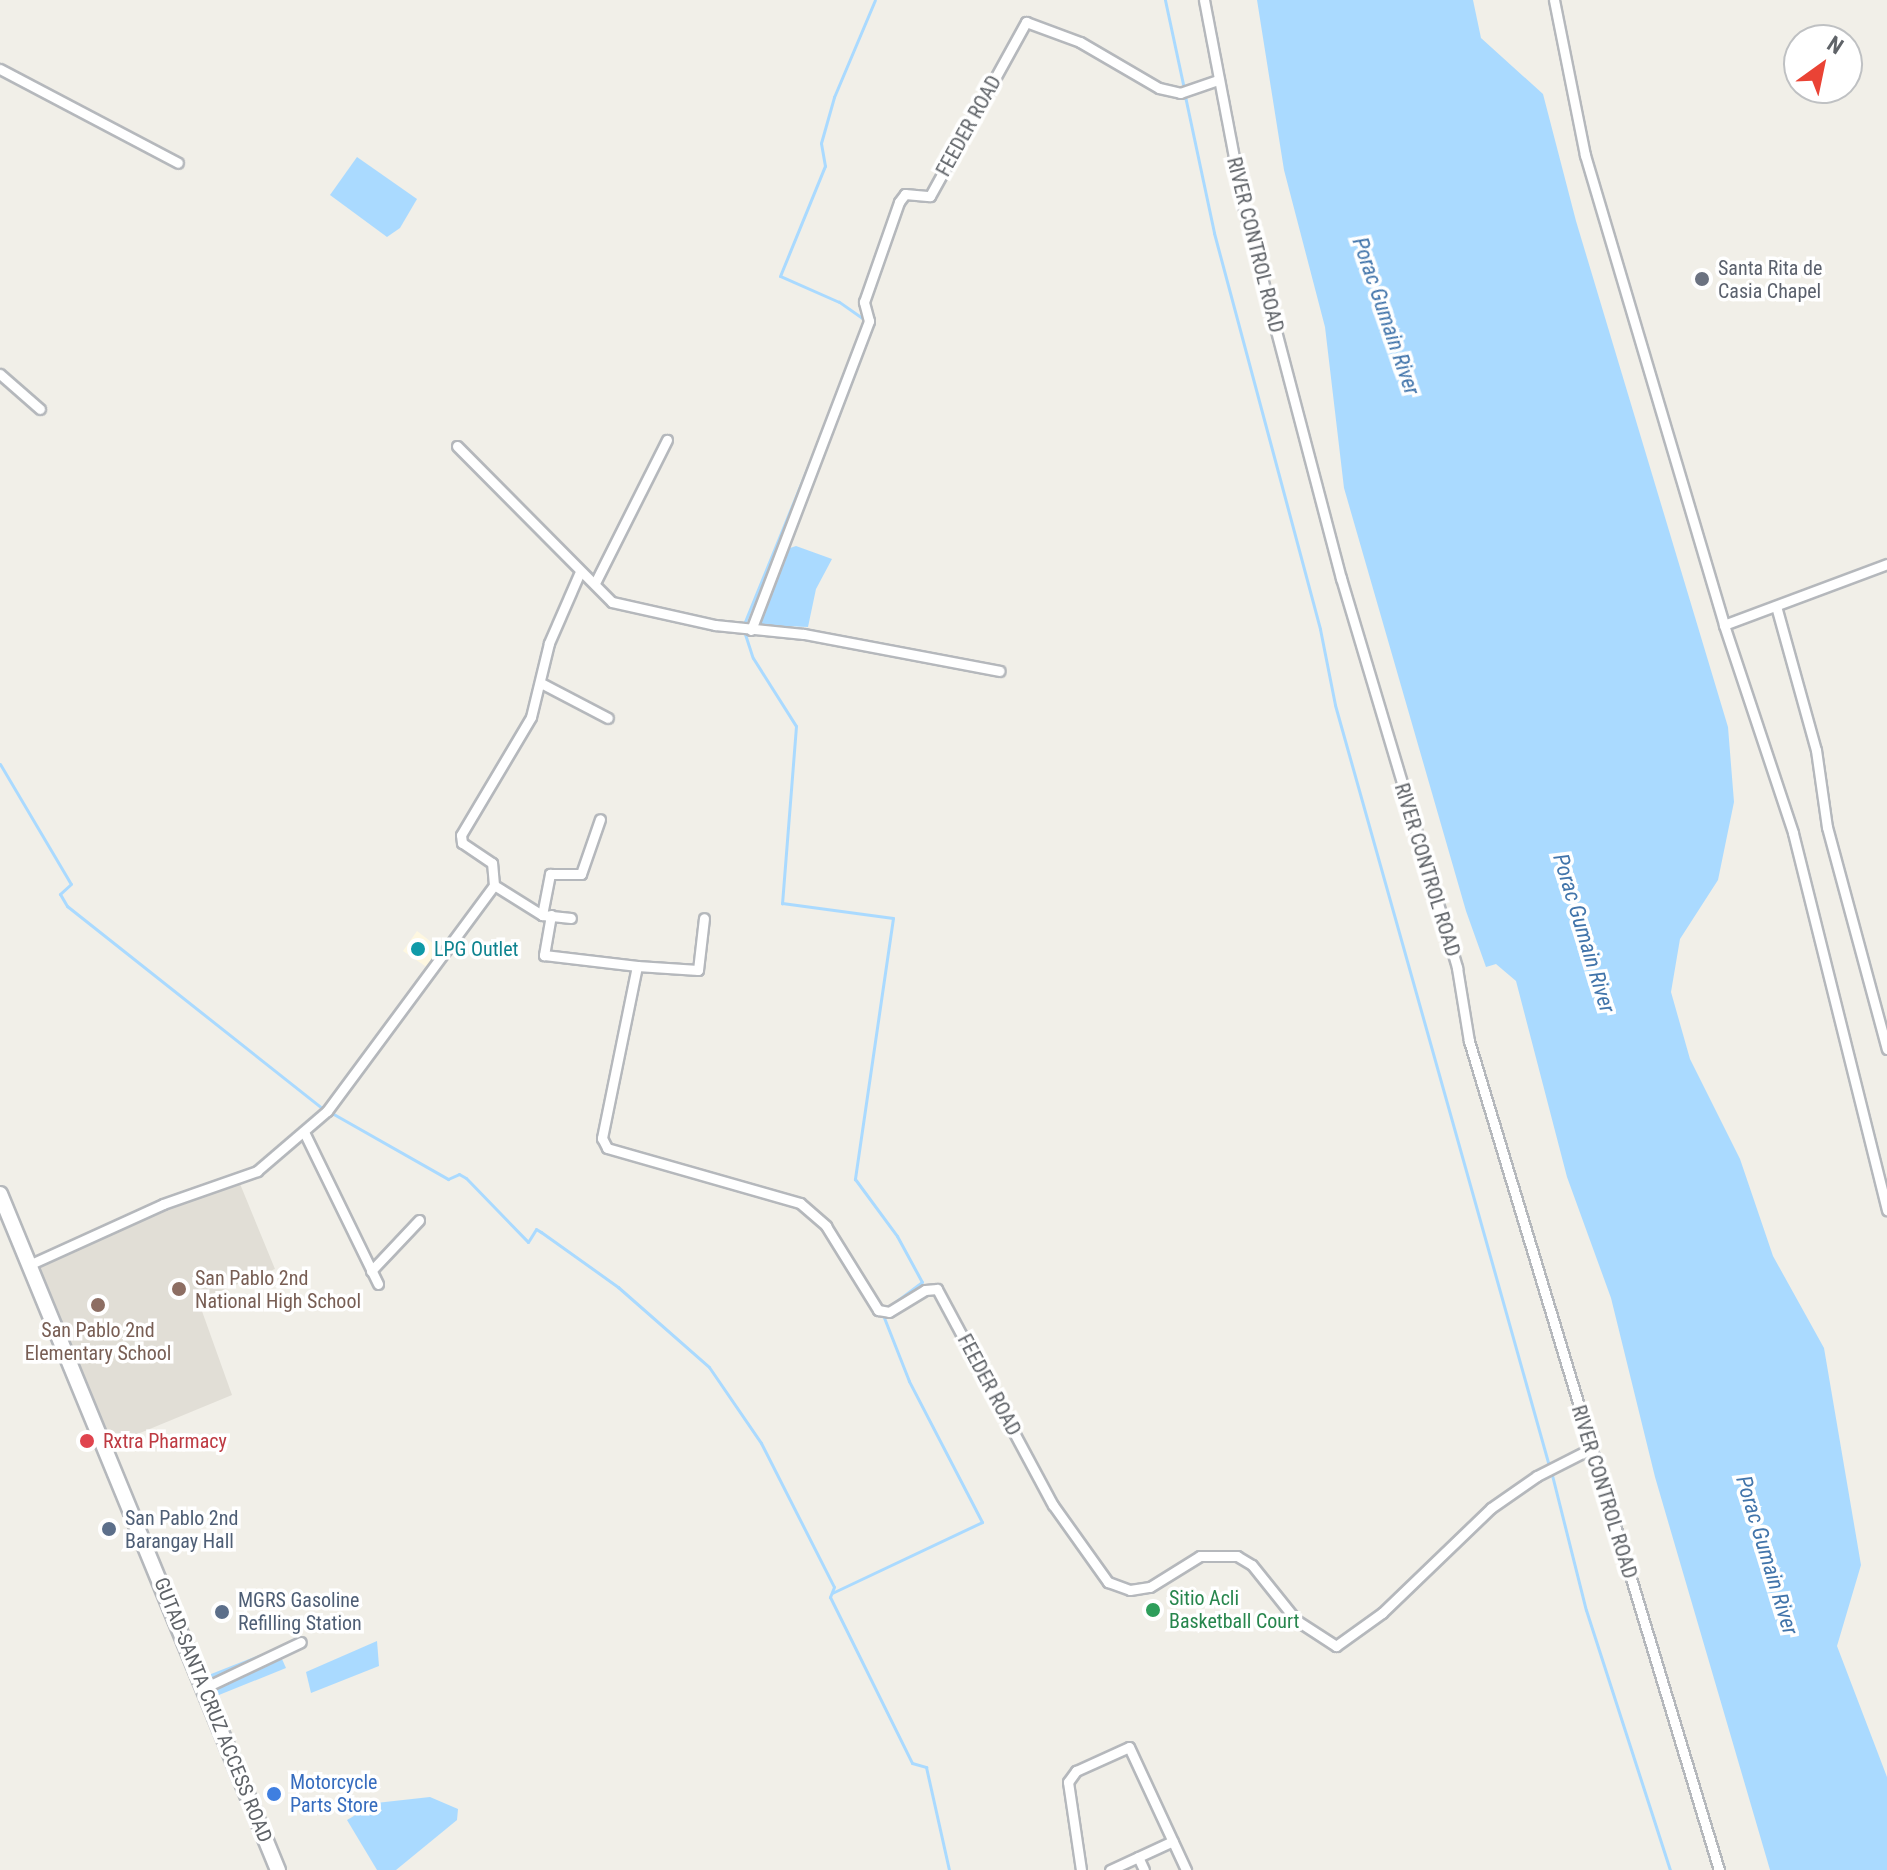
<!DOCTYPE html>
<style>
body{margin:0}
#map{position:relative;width:1887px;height:1870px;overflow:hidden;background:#f1efe8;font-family:"Roboto Condensed",sans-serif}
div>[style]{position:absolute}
.commercial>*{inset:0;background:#fef7e0}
.education>*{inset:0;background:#e1ded6}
.water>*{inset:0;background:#aadaff}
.stream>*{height:3px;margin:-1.5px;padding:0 1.5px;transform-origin:1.5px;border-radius:1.5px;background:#aadaff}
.roads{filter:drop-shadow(2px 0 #b5b8bc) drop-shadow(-2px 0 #b5b8bc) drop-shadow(0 2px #b5b8bc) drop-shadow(0 -2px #b5b8bc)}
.minor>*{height:9px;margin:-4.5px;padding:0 4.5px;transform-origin:4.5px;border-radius:4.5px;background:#fff}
.secondary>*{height:14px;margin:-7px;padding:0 7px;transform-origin:7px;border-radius:7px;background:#fff}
.dots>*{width:22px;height:22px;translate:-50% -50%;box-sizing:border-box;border:4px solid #fff;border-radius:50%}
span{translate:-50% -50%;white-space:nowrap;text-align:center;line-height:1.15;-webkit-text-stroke:7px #fff;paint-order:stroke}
.street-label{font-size:20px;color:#5f6368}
.worship-label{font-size:20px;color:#5b616d}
.left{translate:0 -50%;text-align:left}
.culture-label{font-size:20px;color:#0d838f}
.education-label{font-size:20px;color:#785e54}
.health-label{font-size:20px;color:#be3a42}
.service-label{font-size:20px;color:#4e5e75}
.leisure-label{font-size:20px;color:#27864d}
.shop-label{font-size:20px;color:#366cbe}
.water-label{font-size:22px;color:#4174aa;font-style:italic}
.north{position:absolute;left:1783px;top:24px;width:80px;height:80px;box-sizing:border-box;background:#fff;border:2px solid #bfc1c3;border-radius:50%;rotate:33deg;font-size:22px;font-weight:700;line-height:32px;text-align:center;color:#5f6368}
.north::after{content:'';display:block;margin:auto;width:28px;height:36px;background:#ea4335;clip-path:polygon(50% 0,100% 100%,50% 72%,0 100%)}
</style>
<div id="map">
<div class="commercial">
<i style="clip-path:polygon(417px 931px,443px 951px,428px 968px,403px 951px)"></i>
</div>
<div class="education">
<i style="clip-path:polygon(238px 1179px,275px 1269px,198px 1300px,232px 1395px,111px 1445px,38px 1264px)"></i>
</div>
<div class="water">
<i style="clip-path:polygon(1257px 0,1473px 0,1481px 38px,1543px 94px,1576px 221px,1728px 727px,1734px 802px,1718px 880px,1680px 939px,1671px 992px,1690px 1059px,1740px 1159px,1773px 1256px,1824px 1348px,1861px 1565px,1837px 1646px,1887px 1777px,1887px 1870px,1770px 1870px,1655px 1477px,1611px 1298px,1567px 1177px,1516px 981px,1496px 964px,1486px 967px,1466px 911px,1344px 488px,1325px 327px,1284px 170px)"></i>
<i style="clip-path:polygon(357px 157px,417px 199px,400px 228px,387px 237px,330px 195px)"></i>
<i style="clip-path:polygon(796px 546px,832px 559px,816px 589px,808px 627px,759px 625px,790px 548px)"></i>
<i style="clip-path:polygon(377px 1641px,379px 1666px,311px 1693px,306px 1672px)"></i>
<i style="clip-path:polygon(277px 1648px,286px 1668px,214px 1697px,206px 1676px)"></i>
<i style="clip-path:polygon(430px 1797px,458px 1809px,457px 1820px,396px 1870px,377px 1870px,347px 1820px,376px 1803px)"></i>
</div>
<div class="stream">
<i style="left:1165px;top:0;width:91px;rotate:77.9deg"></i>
<i style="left:1185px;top:96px;width:140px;rotate:78deg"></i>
<i style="left:1214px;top:233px;width:410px;rotate:75deg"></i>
<i style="left:1320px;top:629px;width:77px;rotate:78.8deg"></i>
<i style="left:1335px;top:705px;width:791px;rotate:74.29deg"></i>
<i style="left:865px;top:320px;width:32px;rotate:-145deg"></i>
<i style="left:839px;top:302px;width:64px;rotate:-156.2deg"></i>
<i style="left:780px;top:276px;width:119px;rotate:-67.8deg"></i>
<i style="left:825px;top:166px;width:23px;rotate:-100deg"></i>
<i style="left:821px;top:143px;width:48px;rotate:-74.2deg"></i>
<i style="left:834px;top:97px;width:105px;rotate:-67.1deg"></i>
<i style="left:744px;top:624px;width:205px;rotate:-67.9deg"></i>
<i style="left:744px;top:631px;width:28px;rotate:72deg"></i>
<i style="left:753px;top:658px;width:80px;rotate:57.7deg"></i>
<i style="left:796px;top:726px;width:178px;rotate:94.5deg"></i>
<i style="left:782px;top:903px;width:112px;rotate:7.7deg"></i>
<i style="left:893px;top:918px;width:264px;rotate:98.3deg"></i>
<i style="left:855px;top:1179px;width:71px;rotate:53.6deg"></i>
<i style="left:897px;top:1236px;width:52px;rotate:61.5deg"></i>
<i style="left:922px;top:1282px;width:45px;rotate:143.1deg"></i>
<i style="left:0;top:764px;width:139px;rotate:59.4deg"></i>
<i style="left:71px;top:884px;width:15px;rotate:138deg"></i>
<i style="left:60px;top:894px;width:14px;rotate:60deg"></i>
<i style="left:67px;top:906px;width:327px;rotate:38.4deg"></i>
<i style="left:330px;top:1112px;width:136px;rotate:29.6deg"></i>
<i style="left:448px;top:1179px;width:12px;rotate:-24deg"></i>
<i style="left:459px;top:1174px;width:8px;rotate:30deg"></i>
<i style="left:466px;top:1178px;width:89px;rotate:45.9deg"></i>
<i style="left:528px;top:1242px;width:15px;rotate:-58deg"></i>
<i style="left:536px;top:1229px;width:6px;rotate:31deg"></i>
<i style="left:541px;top:1232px;width:95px;rotate:35.5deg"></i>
<i style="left:618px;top:1287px;width:121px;rotate:41.3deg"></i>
<i style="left:709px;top:1367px;width:92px;rotate:55.6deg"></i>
<i style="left:761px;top:1443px;width:161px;rotate:63.1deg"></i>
<i style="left:834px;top:1587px;width:11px;rotate:112deg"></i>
<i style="left:830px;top:1597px;width:185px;rotate:63.7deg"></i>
<i style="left:912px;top:1763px;width:15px;rotate:16deg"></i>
<i style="left:926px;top:1767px;width:106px;rotate:77.4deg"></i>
<i style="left:1552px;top:1475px;width:139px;rotate:75.9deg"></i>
<i style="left:1586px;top:1610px;width:273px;rotate:72.1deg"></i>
<i style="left:832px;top:1593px;width:166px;rotate:-25.3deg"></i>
<i style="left:982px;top:1522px;width:159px;rotate:-117.4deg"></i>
<i style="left:909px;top:1381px;width:71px;rotate:-111.5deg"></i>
</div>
<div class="roads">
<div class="minor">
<i style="left:1204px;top:0;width:209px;rotate:79.2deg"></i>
<i style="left:1243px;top:205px;width:386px;rotate:75.3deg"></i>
<i style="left:1341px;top:578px;width:407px;rotate:73.4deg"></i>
<i style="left:1457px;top:968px;width:74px;rotate:80.7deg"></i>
<i style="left:1469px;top:1041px;width:866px;rotate:73.22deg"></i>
<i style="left:1554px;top:0;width:158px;rotate:78.7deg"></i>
<i style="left:1585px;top:155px;width:490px;rotate:73.5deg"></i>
<i style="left:1724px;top:625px;width:219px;rotate:71.6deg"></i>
<i style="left:1793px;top:833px;width:389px;rotate:76deg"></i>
<i style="left:0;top:69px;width:201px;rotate:27.8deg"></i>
<i style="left:0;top:374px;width:53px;rotate:41.2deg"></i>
<i style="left:457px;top:446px;width:220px;rotate:45.2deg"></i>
<i style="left:612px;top:602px;width:106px;rotate:12.6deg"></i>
<i style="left:715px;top:625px;width:89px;rotate:5.8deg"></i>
<i style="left:804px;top:634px;width:199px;rotate:10.7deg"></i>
<i style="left:596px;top:581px;width:158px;rotate:-63.3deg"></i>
<i style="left:1776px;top:606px;width:149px;rotate:74.5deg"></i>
<i style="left:1816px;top:750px;width:78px;rotate:81.9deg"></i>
<i style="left:1827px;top:827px;width:230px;rotate:74.9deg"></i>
<i style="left:1724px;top:625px;width:174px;rotate:-20.5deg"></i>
<i style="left:751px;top:630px;width:331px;rotate:-69.1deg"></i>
<i style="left:869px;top:321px;width:20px;rotate:-105deg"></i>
<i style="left:864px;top:302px;width:106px;rotate:-70.7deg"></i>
<i style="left:899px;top:202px;width:10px;rotate:-53deg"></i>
<i style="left:905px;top:194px;width:25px;rotate:5deg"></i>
<i style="left:930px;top:196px;width:199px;rotate:-61.1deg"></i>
<i style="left:1026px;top:22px;width:58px;rotate:20.3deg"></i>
<i style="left:1080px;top:42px;width:91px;rotate:30.2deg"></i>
<i style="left:1159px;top:88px;width:22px;rotate:13deg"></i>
<i style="left:1180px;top:93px;width:40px;rotate:-18.9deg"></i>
<i style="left:543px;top:684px;width:73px;rotate:27.6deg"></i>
<i style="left:494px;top:885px;width:57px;rotate:32deg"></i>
<i style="left:542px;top:915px;width:29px;rotate:6deg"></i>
<i style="left:542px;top:915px;width:42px;rotate:-79deg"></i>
<i style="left:550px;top:874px;width:31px"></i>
<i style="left:581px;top:874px;width:58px;rotate:-70.9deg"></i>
<i style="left:551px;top:915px;width:41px;rotate:99.9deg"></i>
<i style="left:544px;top:955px;width:94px;rotate:6.7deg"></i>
<i style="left:637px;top:966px;width:176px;rotate:101.5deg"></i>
<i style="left:602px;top:1138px;width:11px;rotate:63deg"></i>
<i style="left:607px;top:1148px;width:201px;rotate:15.9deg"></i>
<i style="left:800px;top:1203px;width:35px;rotate:41deg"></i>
<i style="left:826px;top:1226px;width:99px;rotate:58.2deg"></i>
<i style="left:878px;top:1310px;width:11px;rotate:10deg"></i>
<i style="left:889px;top:1312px;width:42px;rotate:-31.4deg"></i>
<i style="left:925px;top:1290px;width:12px;rotate:-5deg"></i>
<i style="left:937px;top:1289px;width:245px;rotate:61.8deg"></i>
<i style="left:1053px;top:1505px;width:95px;rotate:54.5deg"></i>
<i style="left:1108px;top:1582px;width:23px;rotate:20deg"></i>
<i style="left:1130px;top:1590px;width:20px;rotate:-9deg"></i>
<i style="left:1150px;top:1587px;width:59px;rotate:-31.8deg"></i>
<i style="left:1200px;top:1556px;width:37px"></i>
<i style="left:1237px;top:1556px;width:17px;rotate:31deg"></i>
<i style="left:1252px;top:1565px;width:70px;rotate:51.3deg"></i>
<i style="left:1296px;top:1620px;width:48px;rotate:33deg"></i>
<i style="left:1336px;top:1646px;width:57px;rotate:-35.7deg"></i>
<i style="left:1382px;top:1613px;width:151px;rotate:-43.9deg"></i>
<i style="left:1491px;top:1508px;width:56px;rotate:-34.8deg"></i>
<i style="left:1537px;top:1476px;width:59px;rotate:-27deg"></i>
<i style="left:637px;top:966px;width:61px;rotate:3.8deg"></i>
<i style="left:698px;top:970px;width:52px;rotate:-83.4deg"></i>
<i style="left:304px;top:1132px;width:169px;rotate:64deg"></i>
<i style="left:31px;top:1264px;width:145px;rotate:-24.4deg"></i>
<i style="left:163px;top:1204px;width:100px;rotate:-19.3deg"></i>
<i style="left:257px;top:1171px;width:92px;rotate:-40.6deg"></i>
<i style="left:327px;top:1111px;width:281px;rotate:-53.5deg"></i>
<i style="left:494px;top:885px;width:22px;rotate:-95deg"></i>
<i style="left:492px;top:863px;width:36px;rotate:-146deg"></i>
<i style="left:462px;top:843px;width:8px;rotate:-97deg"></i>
<i style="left:461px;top:835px;width:137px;rotate:-59.3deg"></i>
<i style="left:531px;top:717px;width:76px;rotate:-76.3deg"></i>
<i style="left:549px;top:643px;width:75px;rotate:-66.5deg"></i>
<i style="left:371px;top:1271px;width:70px;rotate:-46.7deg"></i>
<i style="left:204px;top:1688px;width:107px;rotate:-25.4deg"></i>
<i style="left:1138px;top:1857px;width:14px;rotate:65deg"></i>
<i style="left:1081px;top:1870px;width:89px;rotate:-98.4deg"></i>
<i style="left:1068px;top:1782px;width:14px;rotate:-54deg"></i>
<i style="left:1076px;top:1771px;width:58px;rotate:-24.4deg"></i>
<i style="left:1129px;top:1747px;width:136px;rotate:65.1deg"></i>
<i style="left:1110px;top:1870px;width:69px;rotate:-24.7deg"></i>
</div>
<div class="secondary">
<i style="left:0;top:1194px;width:731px;rotate:67.65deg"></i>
</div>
</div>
<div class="dots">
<i style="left:1702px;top:279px;background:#6b7280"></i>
<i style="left:418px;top:949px;background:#0f9aa8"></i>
<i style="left:179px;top:1289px;background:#8d6e63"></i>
<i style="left:98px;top:1305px;background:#8d6e63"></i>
<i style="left:87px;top:1441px;background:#e0444e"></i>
<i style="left:109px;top:1529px;background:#5c6f8a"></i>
<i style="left:1153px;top:1610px;background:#2e9e5b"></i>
<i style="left:222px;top:1612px;background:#5c6f8a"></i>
<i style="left:274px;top:1794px;background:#3f7fe0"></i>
</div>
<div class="street-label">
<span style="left:969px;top:126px;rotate:-61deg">FEEDER ROAD</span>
<span style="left:1255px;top:245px;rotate:76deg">RIVER CONTROL ROAD</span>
<span style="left:1427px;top:870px;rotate:73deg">RIVER CONTROL ROAD</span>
<span style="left:989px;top:1385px;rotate:62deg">FEEDER ROAD</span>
<span style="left:1604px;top:1492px;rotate:73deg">RIVER CONTROL ROAD</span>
<span style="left:213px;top:1710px;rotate:68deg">GUTAD-SANTA CRUZ ACCESS ROAD</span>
</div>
<div class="worship-label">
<span class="left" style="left:1718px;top:280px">Santa Rita de<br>Casia Chapel</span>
</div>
<div class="culture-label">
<span class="left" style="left:434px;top:949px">LPG Outlet</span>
</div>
<div class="education-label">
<span class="left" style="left:195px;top:1290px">San Pablo 2nd<br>National High School</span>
<span style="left:98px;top:1342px">San Pablo 2nd<br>Elementary School</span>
</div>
<div class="health-label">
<span class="left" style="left:103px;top:1441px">Rxtra Pharmacy</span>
</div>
<div class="service-label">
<span class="left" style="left:125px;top:1530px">San Pablo 2nd<br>Barangay Hall</span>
<span class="left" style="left:238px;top:1612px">MGRS Gasoline<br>Refilling Station</span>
</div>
<div class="leisure-label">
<span class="left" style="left:1169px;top:1610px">Sitio Acli<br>Basketball Court</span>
</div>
<div class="shop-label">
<span class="left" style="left:290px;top:1794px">Motorcycle<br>Parts Store</span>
</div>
<div class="water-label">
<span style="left:1386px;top:316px;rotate:71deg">Porac Gumain River</span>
<span style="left:1584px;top:933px;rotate:73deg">Porac Gumain River</span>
<span style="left:1767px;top:1555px;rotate:73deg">Porac Gumain River</span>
</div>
<div class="north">N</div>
</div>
